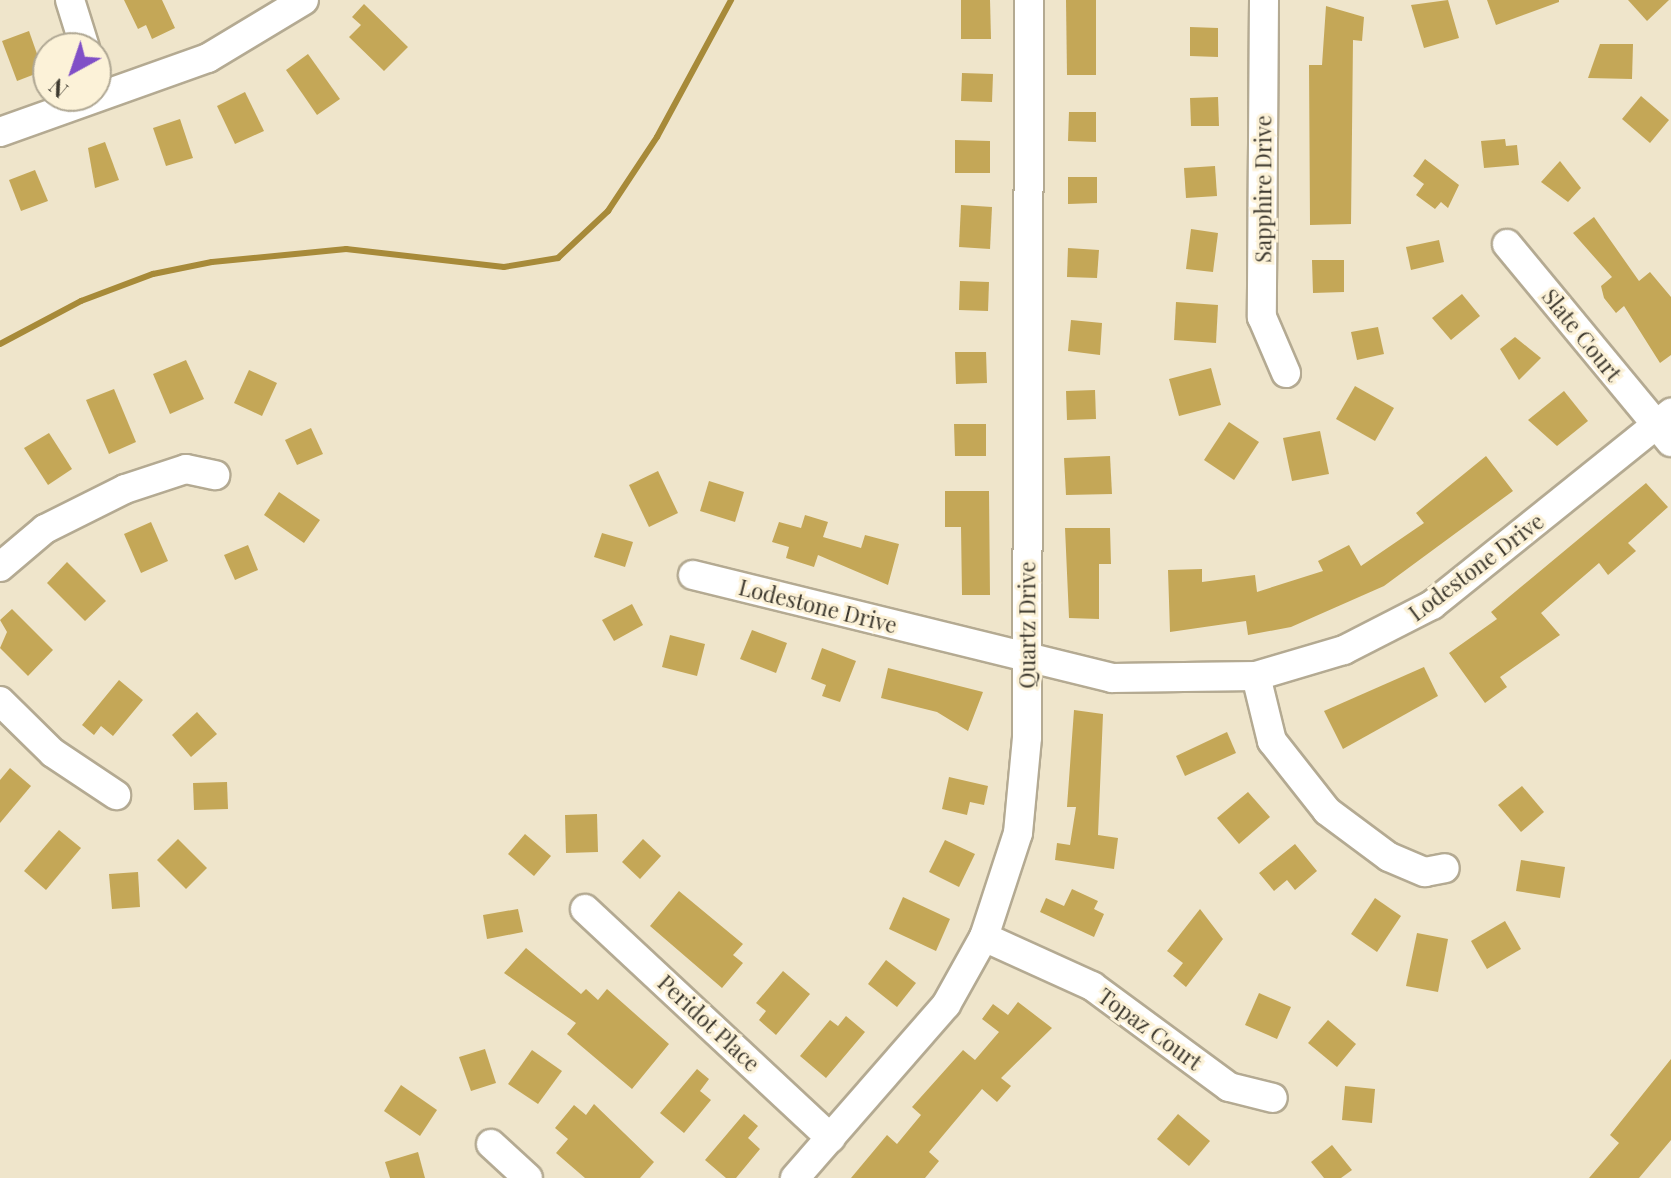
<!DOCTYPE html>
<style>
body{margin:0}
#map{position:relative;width:1671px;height:1178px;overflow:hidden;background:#efe5cb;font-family:"Playfair Display",serif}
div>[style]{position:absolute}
.stream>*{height:6px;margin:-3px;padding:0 3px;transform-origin:3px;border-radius:3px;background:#a78a39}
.building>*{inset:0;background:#c4a757}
.roads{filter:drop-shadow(2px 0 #b4aa92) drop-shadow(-2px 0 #b4aa92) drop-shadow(0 2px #b4aa92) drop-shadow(0 -2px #b4aa92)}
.minor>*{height:28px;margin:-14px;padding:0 14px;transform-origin:14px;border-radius:14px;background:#fff}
span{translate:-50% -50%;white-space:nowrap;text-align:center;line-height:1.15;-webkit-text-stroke:6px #fcf2d8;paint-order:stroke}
.street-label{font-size:22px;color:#3d392f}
.north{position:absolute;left:32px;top:32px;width:80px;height:80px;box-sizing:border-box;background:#fcf2d8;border:2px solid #b0a894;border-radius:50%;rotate:220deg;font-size:22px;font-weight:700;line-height:32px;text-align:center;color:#3d392f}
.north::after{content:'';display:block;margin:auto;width:28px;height:36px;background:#804fc7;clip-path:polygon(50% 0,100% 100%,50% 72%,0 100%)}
</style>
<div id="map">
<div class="stream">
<i style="left:0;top:344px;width:92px;rotate:-28deg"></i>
<i style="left:81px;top:301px;width:77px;rotate:-20.6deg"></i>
<i style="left:153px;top:274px;width:60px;rotate:-11.5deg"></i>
<i style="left:212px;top:262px;width:135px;rotate:-5.5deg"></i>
<i style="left:346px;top:249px;width:159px;rotate:6.5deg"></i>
<i style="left:504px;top:267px;width:55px;rotate:-9.5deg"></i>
<i style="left:558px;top:258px;width:69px;rotate:-43.2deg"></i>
<i style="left:608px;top:211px;width:89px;rotate:-56.5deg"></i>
<i style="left:657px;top:137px;width:156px;rotate:-61.6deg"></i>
</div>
<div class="building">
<i style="clip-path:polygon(124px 0,162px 0,175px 28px,152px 39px,146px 25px,138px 29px)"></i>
<i style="clip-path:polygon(961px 0,990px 0,991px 39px,961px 39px)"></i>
<i style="clip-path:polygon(1066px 0,1096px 0,1096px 75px,1067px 75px)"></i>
<i style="clip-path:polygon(1448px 0,1459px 38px,1424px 48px,1411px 5px)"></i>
<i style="clip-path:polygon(1487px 0,1559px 0,1559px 2px,1496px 25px)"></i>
<i style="clip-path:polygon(1628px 0,1669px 0,1647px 21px)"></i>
<i style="clip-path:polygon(364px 4px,408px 47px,384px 71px,349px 37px,361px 25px,352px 17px)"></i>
<i style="clip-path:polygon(1326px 6px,1364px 17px,1362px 41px,1353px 40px,1351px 224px,1310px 225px,1309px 65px,1322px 65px)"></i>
<i style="clip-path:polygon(1190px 27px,1218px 28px,1218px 57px,1190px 56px)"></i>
<i style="clip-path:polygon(29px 31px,43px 71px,17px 81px,2px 41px)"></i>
<i style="clip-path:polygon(1600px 44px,1633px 44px,1632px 79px,1588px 78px)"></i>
<i style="clip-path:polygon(308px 54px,340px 99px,317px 115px,286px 70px)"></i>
<i style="clip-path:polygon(962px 73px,993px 74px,992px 102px,961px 101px)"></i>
<i style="clip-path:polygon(245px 92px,264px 131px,235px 144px,217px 106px)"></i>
<i style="clip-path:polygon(1641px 96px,1669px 120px,1650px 143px,1622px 119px)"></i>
<i style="clip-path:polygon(1218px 97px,1219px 126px,1191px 126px,1190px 98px)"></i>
<i style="clip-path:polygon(1069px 112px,1096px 112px,1096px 142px,1068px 141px)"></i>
<i style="clip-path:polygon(180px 119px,193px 158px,166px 166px,153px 128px)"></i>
<i style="clip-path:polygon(1505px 139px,1506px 146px,1517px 145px,1519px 165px,1484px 168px,1481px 141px)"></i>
<i style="clip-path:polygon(955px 140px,990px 141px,990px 173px,955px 173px)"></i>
<i style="clip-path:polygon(105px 142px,119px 180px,95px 188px,88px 148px)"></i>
<i style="clip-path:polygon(1425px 159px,1459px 185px,1448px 208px,1441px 202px,1435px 209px,1416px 195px,1424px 184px,1413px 176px)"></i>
<i style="clip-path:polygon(1560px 161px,1581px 188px,1568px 202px,1541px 182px)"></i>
<i style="clip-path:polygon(1215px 166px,1217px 196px,1186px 198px,1184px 168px)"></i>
<i style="clip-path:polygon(35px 170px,48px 201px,21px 211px,9px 180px)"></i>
<i style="clip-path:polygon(1068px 177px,1097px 177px,1097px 203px,1068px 204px)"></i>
<i style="clip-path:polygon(961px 205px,992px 207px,990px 249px,959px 247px)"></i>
<i style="clip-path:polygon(1594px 217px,1639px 281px,1650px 272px,1671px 297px,1671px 355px,1660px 363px,1624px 306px,1616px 313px,1604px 298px,1601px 286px,1612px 277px,1573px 233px)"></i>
<i style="clip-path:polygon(1191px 229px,1218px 233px,1213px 272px,1186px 269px)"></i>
<i style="clip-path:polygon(1439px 240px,1444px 262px,1411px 270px,1406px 247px)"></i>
<i style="clip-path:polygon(1068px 248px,1099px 250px,1097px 278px,1067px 277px)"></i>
<i style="clip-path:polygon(1312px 260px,1344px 260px,1344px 292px,1313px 293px)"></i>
<i style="clip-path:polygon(960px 281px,989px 282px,988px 311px,959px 310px)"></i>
<i style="clip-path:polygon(1462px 294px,1480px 316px,1451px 340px,1432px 318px)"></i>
<i style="clip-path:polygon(1176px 302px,1218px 305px,1216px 343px,1174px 340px)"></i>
<i style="clip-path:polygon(1071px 320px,1102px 323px,1100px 355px,1068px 351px)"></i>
<i style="clip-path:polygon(1378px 327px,1384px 354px,1357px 360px,1351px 332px)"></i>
<i style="clip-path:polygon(1515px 337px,1541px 358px,1519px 380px,1500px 349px)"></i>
<i style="clip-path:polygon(955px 352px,986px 352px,987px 383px,956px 384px)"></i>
<i style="clip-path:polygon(186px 360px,204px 399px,170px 414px,153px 374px)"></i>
<i style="clip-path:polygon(1211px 368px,1221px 405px,1179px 416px,1169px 379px)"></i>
<i style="clip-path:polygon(249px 370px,277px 383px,262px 416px,234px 403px)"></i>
<i style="clip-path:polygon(1355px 386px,1394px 408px,1375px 441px,1336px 419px)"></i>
<i style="clip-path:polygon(114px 389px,136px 442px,109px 454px,86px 400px)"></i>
<i style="clip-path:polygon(1095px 390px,1096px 419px,1067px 420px,1066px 391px)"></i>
<i style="clip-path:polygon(1564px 391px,1588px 421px,1557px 446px,1528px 420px)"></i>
<i style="clip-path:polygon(1229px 422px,1259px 442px,1234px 480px,1204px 460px)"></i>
<i style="clip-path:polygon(954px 424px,986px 424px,986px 456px,955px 456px)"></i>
<i style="clip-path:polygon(311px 428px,323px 454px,297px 465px,285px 440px)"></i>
<i style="clip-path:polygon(1320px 431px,1329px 474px,1292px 481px,1283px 438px)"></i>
<i style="clip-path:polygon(49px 433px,72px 469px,48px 485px,24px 448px)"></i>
<i style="clip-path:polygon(1110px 456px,1112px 494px,1066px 495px,1064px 458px)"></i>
<i style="clip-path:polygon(1486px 456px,1513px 491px,1384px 586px,1291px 627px,1248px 635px,1246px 621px,1170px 632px,1168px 570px,1202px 569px,1202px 582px,1255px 575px,1257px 592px,1323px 571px,1318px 561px,1349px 545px,1361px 566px,1424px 523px,1416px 513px)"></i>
<i style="clip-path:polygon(658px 471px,678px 513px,649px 527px,629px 485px)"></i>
<i style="clip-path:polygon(709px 481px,744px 492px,735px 522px,700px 511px)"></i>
<i style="clip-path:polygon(1646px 483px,1668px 507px,1628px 543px,1636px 551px,1608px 575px,1599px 563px,1541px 613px,1560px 635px,1500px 677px,1507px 687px,1485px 703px,1449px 653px,1497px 619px,1491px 612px)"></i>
<i style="clip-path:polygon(945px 491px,989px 491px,990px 595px,962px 595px,961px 527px,945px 527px)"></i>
<i style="clip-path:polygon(279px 492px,320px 520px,304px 543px,264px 515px)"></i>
<i style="clip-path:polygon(805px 515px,828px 522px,823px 537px,861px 548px,865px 535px,899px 544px,888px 585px,818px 555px,814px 567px,786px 558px,789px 547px,772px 542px,779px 522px,801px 528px)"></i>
<i style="clip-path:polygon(151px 522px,168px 561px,141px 573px,124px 534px)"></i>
<i style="clip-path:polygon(1065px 528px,1110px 528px,1111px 564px,1099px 564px,1099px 619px,1069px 618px)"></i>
<i style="clip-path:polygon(602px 533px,633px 542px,625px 567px,594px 557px)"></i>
<i style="clip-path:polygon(248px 545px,258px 570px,235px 580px,224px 555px)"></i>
<i style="clip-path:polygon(67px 562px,106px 601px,85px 621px,47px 583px)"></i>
<i style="clip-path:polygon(632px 604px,643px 625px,614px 641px,602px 620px)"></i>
<i style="clip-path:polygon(12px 609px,53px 650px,28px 676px,0 648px,7px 632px,0 620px)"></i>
<i style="clip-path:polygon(752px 630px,787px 643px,776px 673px,740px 659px)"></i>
<i style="clip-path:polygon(670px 635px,705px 644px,697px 676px,662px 667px)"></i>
<i style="clip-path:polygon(822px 648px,856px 661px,840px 702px,822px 696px,826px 685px,811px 679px)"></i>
<i style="clip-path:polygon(1424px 667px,1438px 696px,1343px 749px,1324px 711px)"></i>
<i style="clip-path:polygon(888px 668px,983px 692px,968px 731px,937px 712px,881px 698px)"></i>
<i style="clip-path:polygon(119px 680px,143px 700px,113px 736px,101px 726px,94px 735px,82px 725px)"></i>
<i style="clip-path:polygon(1074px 710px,1103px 714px,1098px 835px,1118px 838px,1114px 869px,1055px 860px,1057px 843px,1070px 845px,1076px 807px,1067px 807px)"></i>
<i style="clip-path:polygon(197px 712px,217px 734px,191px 757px,172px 735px)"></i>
<i style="clip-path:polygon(1227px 732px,1236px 753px,1185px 776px,1176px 756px)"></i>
<i style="clip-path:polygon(10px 768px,31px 786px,0 823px,0 780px)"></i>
<i style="clip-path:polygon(949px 777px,988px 786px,984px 805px,970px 802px,967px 815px,942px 809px)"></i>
<i style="clip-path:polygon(227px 782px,228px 809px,194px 810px,193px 783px)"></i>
<i style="clip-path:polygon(1522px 786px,1544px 812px,1521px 832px,1498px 805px)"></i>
<i style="clip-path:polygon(1248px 792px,1270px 817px,1239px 844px,1217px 818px)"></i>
<i style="clip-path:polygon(597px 814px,598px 852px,566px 853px,565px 815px)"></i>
<i style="clip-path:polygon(59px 830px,81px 848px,46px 890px,24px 871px)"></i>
<i style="clip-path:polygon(525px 834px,551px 856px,534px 876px,508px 854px)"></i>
<i style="clip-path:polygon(178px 839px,207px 868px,186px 889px,157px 860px)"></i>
<i style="clip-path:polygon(643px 839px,661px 856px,640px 879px,622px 862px)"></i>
<i style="clip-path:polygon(945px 840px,975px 854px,959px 887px,929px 872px)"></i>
<i style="clip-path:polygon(1295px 844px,1317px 871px,1295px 890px,1287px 880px,1274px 891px,1259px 873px)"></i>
<i style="clip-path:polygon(1521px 860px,1565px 867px,1560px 898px,1516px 891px)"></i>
<i style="clip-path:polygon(138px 872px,140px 907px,112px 909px,109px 874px)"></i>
<i style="clip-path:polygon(1072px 889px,1098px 901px,1094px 909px,1104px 914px,1094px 937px,1040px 912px,1046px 898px,1064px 906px)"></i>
<i style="clip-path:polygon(679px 891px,743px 944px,733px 955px,743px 963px,722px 988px,650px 926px)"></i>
<i style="clip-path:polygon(903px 897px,950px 919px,936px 951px,889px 929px)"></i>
<i style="clip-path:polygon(1375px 898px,1401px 916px,1377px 952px,1351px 934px)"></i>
<i style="clip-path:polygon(518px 909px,523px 932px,487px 939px,483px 915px)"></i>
<i style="clip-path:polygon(1200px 909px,1223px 939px,1186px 987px,1173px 976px,1183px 963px,1167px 951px)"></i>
<i style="clip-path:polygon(1505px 921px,1521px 949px,1487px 969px,1471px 941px)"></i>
<i style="clip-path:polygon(1417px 933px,1448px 939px,1438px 992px,1406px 986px)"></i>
<i style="clip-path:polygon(526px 948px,581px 994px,586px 989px,598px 1000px,607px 989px,669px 1044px,632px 1089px,567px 1034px,576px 1023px,504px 973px)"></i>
<i style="clip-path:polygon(886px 960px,916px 983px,897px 1007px,868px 984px)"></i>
<i style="clip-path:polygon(783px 971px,810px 994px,776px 1035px,759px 1020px,766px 1011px,756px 1003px)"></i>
<i style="clip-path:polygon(1259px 993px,1291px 1007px,1277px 1039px,1245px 1025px)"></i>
<i style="clip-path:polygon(1018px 1002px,1052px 1028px,1001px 1078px,1011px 1086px,997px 1102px,982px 1089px,929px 1152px,939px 1161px,925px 1178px,851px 1178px,887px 1135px,897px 1144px,921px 1115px,912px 1107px,963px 1050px,975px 1060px,999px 1032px,982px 1019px,993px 1004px,1008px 1015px)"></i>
<i style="clip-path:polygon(846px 1016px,865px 1032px,826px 1078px,800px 1056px,830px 1020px,838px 1026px)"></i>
<i style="clip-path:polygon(1328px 1020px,1356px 1044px,1337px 1067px,1308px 1043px)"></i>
<i style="clip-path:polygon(485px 1049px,496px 1083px,471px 1091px,459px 1057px)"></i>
<i style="clip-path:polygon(532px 1050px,562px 1071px,538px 1104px,508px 1084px)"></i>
<i style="clip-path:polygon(1671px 1059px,1671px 1140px,1639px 1178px,1589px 1178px,1619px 1143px,1610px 1135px)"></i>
<i style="clip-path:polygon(697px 1069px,709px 1079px,700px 1091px,711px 1100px,684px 1133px,660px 1113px)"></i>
<i style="clip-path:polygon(401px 1085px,437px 1110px,420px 1136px,384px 1111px)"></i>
<i style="clip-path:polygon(1345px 1086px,1375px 1089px,1372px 1123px,1342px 1120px)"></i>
<i style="clip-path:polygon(594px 1104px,654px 1162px,640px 1178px,585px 1178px,556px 1153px,568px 1139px,555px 1128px,574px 1105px,586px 1115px)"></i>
<i style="clip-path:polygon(744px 1114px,758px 1126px,748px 1138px,760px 1149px,736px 1178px,726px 1178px,705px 1160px)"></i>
<i style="clip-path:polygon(1178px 1114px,1210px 1141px,1189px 1166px,1157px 1139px)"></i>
<i style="clip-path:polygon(1332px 1145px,1352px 1170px,1341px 1178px,1324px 1178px,1311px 1162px)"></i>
<i style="clip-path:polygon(418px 1152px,425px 1178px,390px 1178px,385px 1162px)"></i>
</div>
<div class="roads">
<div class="minor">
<i style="left:70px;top:0;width:50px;rotate:72.6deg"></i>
<i style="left:1264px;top:0;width:317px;rotate:90.4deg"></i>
<i style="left:1262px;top:317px;width:61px;rotate:66.8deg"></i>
<i style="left:0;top:132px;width:221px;rotate:-19.6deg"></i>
<i style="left:208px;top:58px;width:112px;rotate:-31.1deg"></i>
<i style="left:1507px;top:244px;width:257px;rotate:50.4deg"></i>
<i style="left:0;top:567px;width:59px;rotate:-40.2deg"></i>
<i style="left:45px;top:529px;width:89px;rotate:-26.6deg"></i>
<i style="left:125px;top:489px;width:64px;rotate:-18.2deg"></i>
<i style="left:186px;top:469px;width:30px;rotate:12deg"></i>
<i style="left:693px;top:575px;width:431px;rotate:13.8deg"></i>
<i style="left:1112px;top:678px;width:144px;rotate:-0.8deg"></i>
<i style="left:1256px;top:676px;width:92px;rotate:-16.5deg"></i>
<i style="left:1344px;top:650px;width:99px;rotate:-27.1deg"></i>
<i style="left:1432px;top:605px;width:307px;rotate:-38.8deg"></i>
<i style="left:1256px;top:676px;width:67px;rotate:76.2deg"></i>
<i style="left:1272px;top:741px;width:89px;rotate:51.8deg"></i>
<i style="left:1327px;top:811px;width:77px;rotate:36.6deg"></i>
<i style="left:1389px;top:857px;width:39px;rotate:23deg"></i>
<i style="left:1425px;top:872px;width:20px;rotate:-11deg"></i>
<i style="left:0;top:701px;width:74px;rotate:44.5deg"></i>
<i style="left:53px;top:753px;width:76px;rotate:33.7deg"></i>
<i style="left:585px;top:909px;width:336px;rotate:43deg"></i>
<i style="left:984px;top:937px;width:119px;rotate:24.4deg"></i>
<i style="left:1092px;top:986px;width:170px;rotate:36.4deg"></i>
<i style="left:1229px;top:1087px;width:45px;rotate:14deg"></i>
<i style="left:491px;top:1144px;width:50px;rotate:42.6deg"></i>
<i style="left:795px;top:1178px;width:230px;rotate:-48.9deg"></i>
<i style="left:946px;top:1005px;width:78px;rotate:-60.8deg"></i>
<i style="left:984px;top:937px;width:109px;rotate:-71.9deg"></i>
<i style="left:1018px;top:833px;width:96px;rotate:-84.6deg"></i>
<i style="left:1027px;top:737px;width:737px;rotate:-89.84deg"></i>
</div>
</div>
<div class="street-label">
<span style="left:1263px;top:189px;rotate:-90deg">Sapphire Drive</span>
<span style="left:1582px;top:335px;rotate:51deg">Slate Court</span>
<span style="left:1476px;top:567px;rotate:-37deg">Lodestone Drive</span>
<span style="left:818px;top:606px;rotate:14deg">Lodestone Drive</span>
<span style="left:1027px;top:625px;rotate:-90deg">Quartz Drive</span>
<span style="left:709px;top:1023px;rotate:43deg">Peridot Place</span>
<span style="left:1150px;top:1029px;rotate:36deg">Topaz Court</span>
</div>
<div class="north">N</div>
</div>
